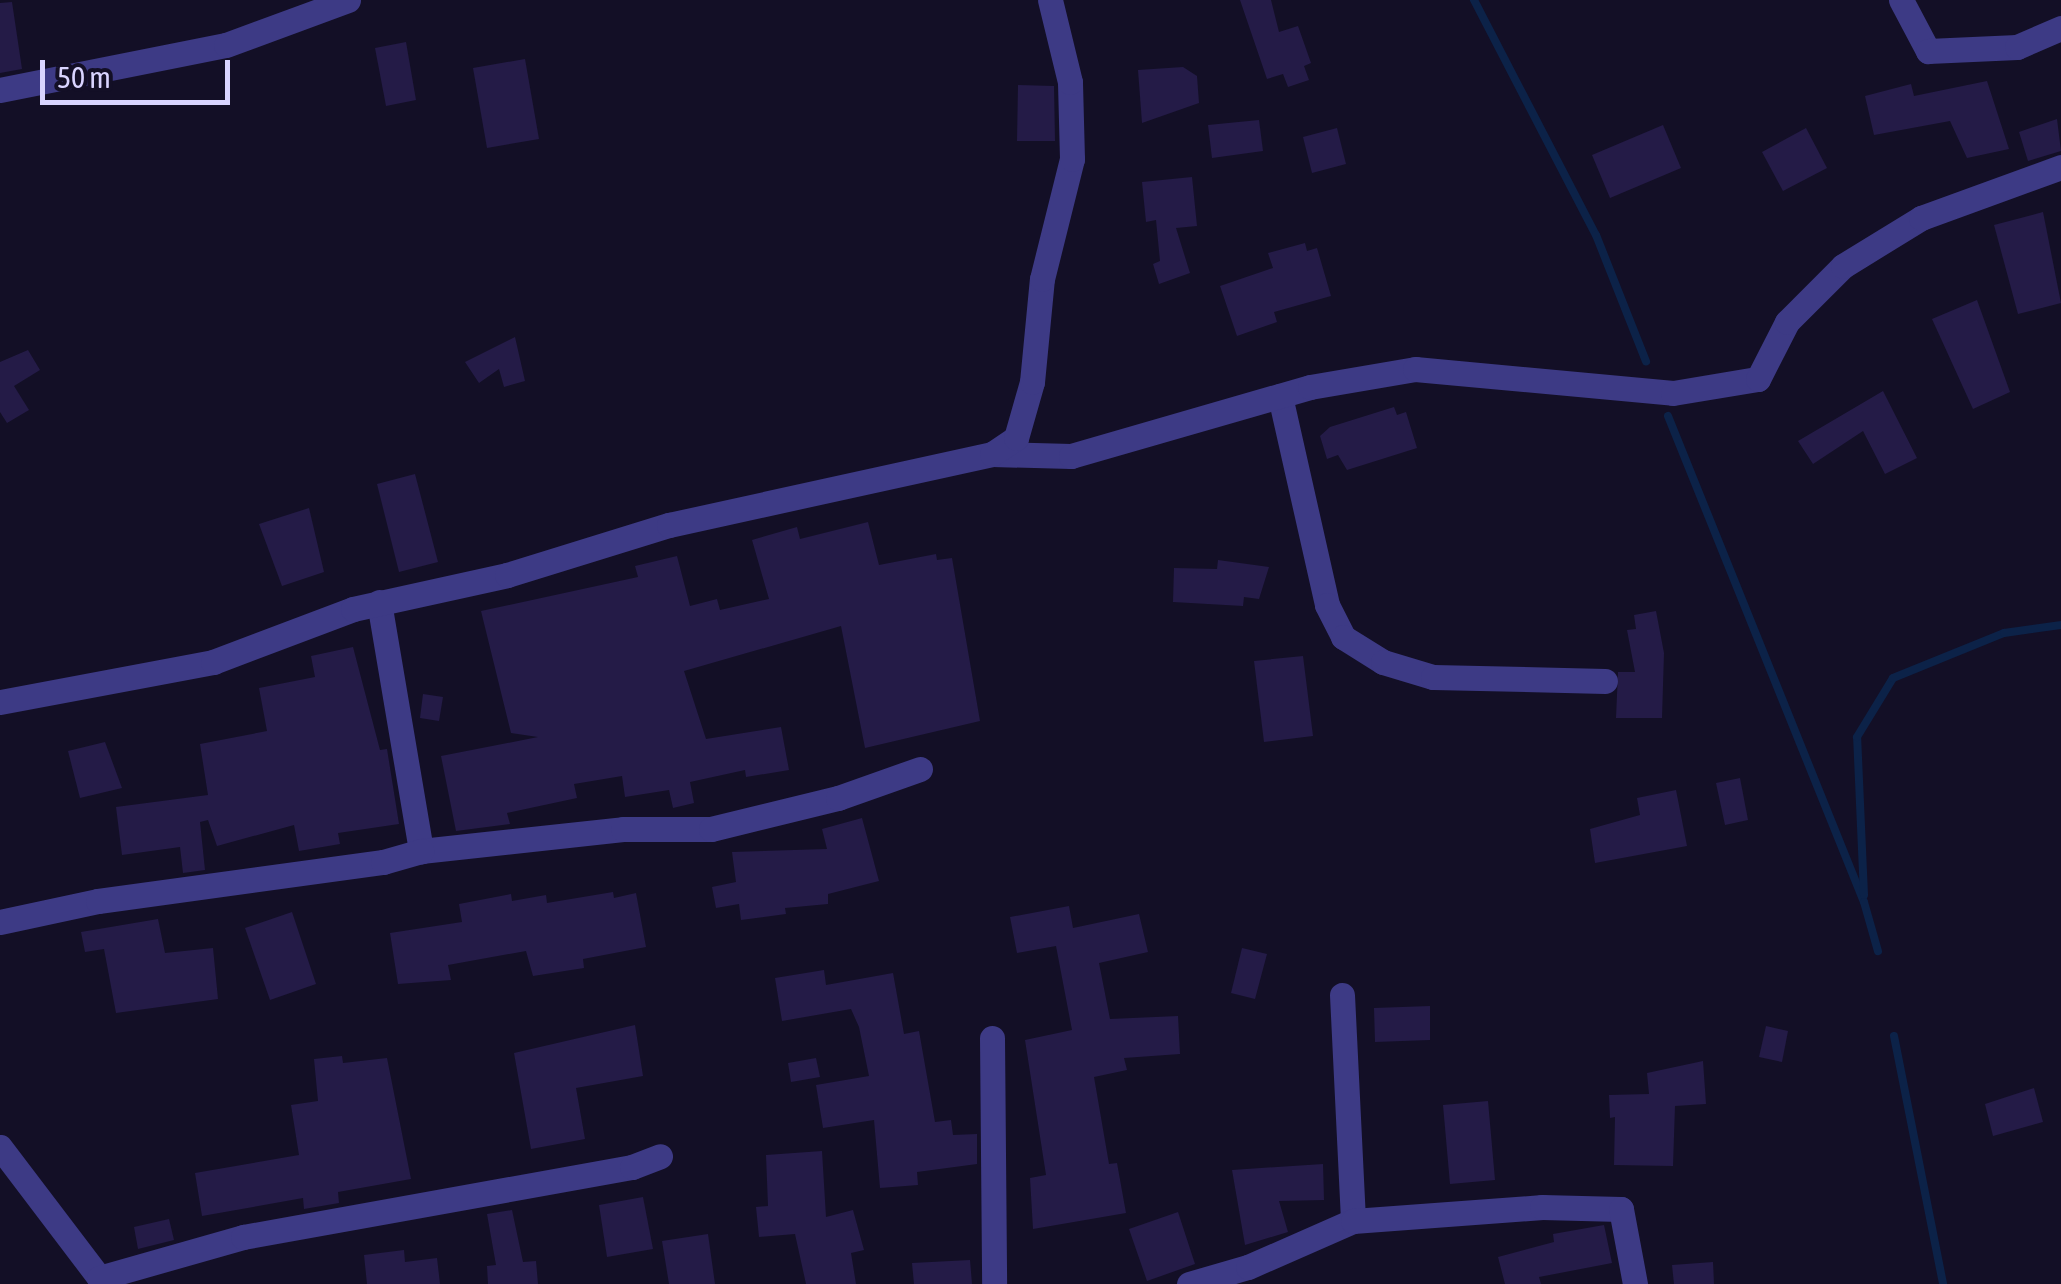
<!DOCTYPE html>
<style>
body{margin:0}
#map{position:relative;width:2061px;height:1284px;overflow:hidden;background:#130f26;font-family:"Asap Condensed",sans-serif}
div>[style]{position:absolute}
.stream>*{height:8px;margin:-4px;padding:0 4px;transform-origin:4px;border-radius:4px;background:#0c2248}
.building>*{inset:0;background:#241b47}
.street>*{height:25px;margin:-12.5px;padding:0 12.5px;transform-origin:12.5px;border-radius:12.5px;background:#3d3a85}
span{translate:-50% -50%;white-space:nowrap;text-align:center;line-height:1.15;-webkit-text-stroke:10px #130f26;paint-order:stroke}
.scale{position:absolute;left:40px;top:60px;width:190px;height:45px;box-sizing:border-box;border:5px solid #d9d4ff;border-top:0;padding-left:12px;font-size:30px;line-height:35px;white-space:nowrap;color:#d9d4ff;-webkit-text-stroke:8px #130f26;paint-order:stroke}
</style>
<div id="map">
<div class="stream">
<i style="left:1474px;top:0;width:265px;rotate:62.6deg"></i>
<i style="left:1596px;top:235px;width:136px;rotate:68.4deg"></i>
<i style="left:1668px;top:416px;width:524px;rotate:68.04deg"></i>
<i style="left:1864px;top:902px;width:51px;rotate:74.1deg"></i>
<i style="left:1864px;top:895px;width:158px;rotate:-92.5deg"></i>
<i style="left:1857px;top:737px;width:69px;rotate:-58.6deg"></i>
<i style="left:1893px;top:678px;width:120px;rotate:-22.1deg"></i>
<i style="left:2004px;top:633px;width:58px;rotate:-8deg"></i>
<i style="left:1894px;top:1036px;width:253px;rotate:78.8deg"></i>
</div>
<div class="building">
<i style="clip-path:polygon(1240px 0,1271px 0,1279px 32px,1298px 26px,1311px 63px,1304px 66px,1309px 80px,1288px 87px,1283px 74px,1267px 79px)"></i>
<i style="clip-path:polygon(12px 2px,22px 69px,0 73px,0 3px)"></i>
<i style="clip-path:polygon(406px 42px,416px 100px,386px 106px,375px 48px)"></i>
<i style="clip-path:polygon(525px 59px,539px 139px,487px 148px,473px 68px)"></i>
<i style="clip-path:polygon(1183px 67px,1197px 76px,1199px 103px,1142px 123px,1138px 70px)"></i>
<i style="clip-path:polygon(1987px 81px,2009px 149px,1967px 158px,1950px 121px,1874px 135px,1865px 96px,1911px 84px,1914px 96px)"></i>
<i style="clip-path:polygon(1018px 85px,1054px 86px,1055px 141px,1017px 141px)"></i>
<i style="clip-path:polygon(2057px 119px,2061px 151px,2028px 161px,2019px 132px)"></i>
<i style="clip-path:polygon(1259px 120px,1263px 151px,1212px 158px,1208px 125px)"></i>
<i style="clip-path:polygon(1663px 125px,1681px 168px,1610px 198px,1592px 155px)"></i>
<i style="clip-path:polygon(1337px 128px,1346px 164px,1312px 173px,1303px 137px)"></i>
<i style="clip-path:polygon(1806px 128px,1827px 168px,1783px 191px,1762px 152px)"></i>
<i style="clip-path:polygon(1192px 177px,1197px 226px,1176px 228px,1190px 273px,1159px 284px,1153px 264px,1160px 261px,1156px 220px,1146px 222px,1142px 182px)"></i>
<i style="clip-path:polygon(2043px 212px,2061px 303px,2018px 314px,1994px 225px)"></i>
<i style="clip-path:polygon(1305px 243px,1307px 251px,1317px 248px,1331px 296px,1274px 312px,1277px 322px,1237px 336px,1220px 286px,1273px 268px,1268px 253px)"></i>
<i style="clip-path:polygon(1977px 300px,2010px 392px,1973px 409px,1932px 319px)"></i>
<i style="clip-path:polygon(515px 337px,525px 381px,504px 387px,499px 369px,479px 383px,465px 362px)"></i>
<i style="clip-path:polygon(28px 350px,40px 370px,14px 386px,29px 410px,7px 423px,0 412px,0 362px)"></i>
<i style="clip-path:polygon(1883px 391px,1917px 458px,1885px 474px,1863px 431px,1813px 464px,1798px 441px)"></i>
<i style="clip-path:polygon(1394px 407px,1397px 415px,1406px 412px,1417px 448px,1347px 470px,1338px 455px,1327px 459px,1320px 436px,1330px 427px)"></i>
<i style="clip-path:polygon(415px 474px,438px 562px,399px 572px,377px 484px)"></i>
<i style="clip-path:polygon(309px 508px,324px 572px,282px 586px,259px 524px)"></i>
<i style="clip-path:polygon(868px 522px,879px 565px,936px 554px,937px 560px,952px 558px,980px 721px,865px 748px,841px 626px,684px 671px,706px 739px,781px 727px,789px 770px,746px 777px,745px 770px,690px 782px,694px 803px,673px 808px,669px 790px,625px 797px,622px 776px,574px 784px,577px 798px,507px 813px,510px 824px,456px 831px,441px 756px,538px 737px,511px 733px,481px 611px,638px 577px,635px 566px,677px 556px,690px 606px,717px 599px,720px 610px,769px 599px,752px 540px,797px 527px,800px 539px)"></i>
<i style="clip-path:polygon(1218px 560px,1269px 567px,1259px 599px,1244px 597px,1243px 606px,1173px 602px,1174px 568px,1217px 569px)"></i>
<i style="clip-path:polygon(1656px 611px,1664px 653px,1662px 718px,1616px 718px,1618px 672px,1635px 672px,1627px 630px,1636px 629px,1634px 615px)"></i>
<i style="clip-path:polygon(353px 647px,380px 750px,387px 749px,399px 824px,338px 833px,340px 844px,299px 851px,294px 825px,217px 846px,208px 820px,200px 822px,205px 870px,183px 873px,180px 847px,122px 855px,116px 807px,208px 795px,200px 744px,267px 731px,259px 688px,315px 677px,311px 656px)"></i>
<i style="clip-path:polygon(1303px 656px,1313px 736px,1264px 742px,1254px 661px)"></i>
<i style="clip-path:polygon(423px 694px,443px 697px,439px 721px,420px 718px)"></i>
<i style="clip-path:polygon(105px 742px,122px 788px,80px 798px,68px 751px)"></i>
<i style="clip-path:polygon(1740px 778px,1748px 820px,1725px 825px,1716px 783px)"></i>
<i style="clip-path:polygon(1676px 790px,1687px 846px,1595px 863px,1590px 829px,1640px 815px,1637px 798px)"></i>
<i style="clip-path:polygon(862px 818px,879px 881px,828px 894px,828px 904px,785px 908px,786px 914px,741px 920px,739px 904px,716px 908px,712px 887px,736px 882px,732px 852px,827px 849px,822px 829px)"></i>
<i style="clip-path:polygon(613px 892px,614px 898px,636px 893px,646px 947px,583px 959px,584px 968px,533px 976px,526px 951px,448px 965px,451px 980px,398px 984px,390px 933px,462px 922px,459px 904px,511px 894px,512px 901px,546px 895px,547px 903px)"></i>
<i style="clip-path:polygon(1069px 906px,1073px 928px,1139px 914px,1148px 952px,1099px 963px,1110px 1019px,1178px 1016px,1180px 1054px,1124px 1058px,1127px 1070px,1094px 1077px,1109px 1164px,1117px 1163px,1126px 1213px,1033px 1229px,1030px 1178px,1046px 1175px,1025px 1040px,1072px 1030px,1056px 946px,1017px 953px,1010px 917px)"></i>
<i style="clip-path:polygon(292px 912px,316px 984px,270px 1000px,245px 928px)"></i>
<i style="clip-path:polygon(158px 919px,165px 953px,213px 948px,218px 999px,116px 1013px,104px 949px,85px 952px,81px 932px)"></i>
<i style="clip-path:polygon(1242px 948px,1267px 954px,1255px 999px,1231px 993px)"></i>
<i style="clip-path:polygon(824px 970px,826px 985px,893px 973px,904px 1034px,919px 1031px,935px 1122px,951px 1120px,953px 1135px,977px 1134px,977px 1164px,917px 1172px,918px 1185px,880px 1188px,874px 1120px,823px 1128px,816px 1085px,869px 1076px,859px 1027px,851px 1009px,782px 1021px,775px 978px)"></i>
<i style="clip-path:polygon(1430px 1006px,1430px 1040px,1375px 1042px,1374px 1008px)"></i>
<i style="clip-path:polygon(635px 1025px,643px 1076px,576px 1088px,585px 1139px,531px 1149px,514px 1053px)"></i>
<i style="clip-path:polygon(1766px 1026px,1788px 1031px,1782px 1062px,1759px 1057px)"></i>
<i style="clip-path:polygon(342px 1056px,343px 1063px,387px 1058px,411px 1179px,338px 1192px,339px 1203px,304px 1209px,303px 1198px,202px 1216px,195px 1173px,299px 1155px,291px 1105px,318px 1101px,314px 1059px)"></i>
<i style="clip-path:polygon(816px 1058px,820px 1077px,791px 1082px,788px 1063px)"></i>
<i style="clip-path:polygon(1703px 1061px,1706px 1104px,1675px 1106px,1673px 1166px,1614px 1165px,1615px 1117px,1610px 1118px,1609px 1095px,1649px 1094px,1647px 1073px)"></i>
<i style="clip-path:polygon(2034px 1088px,2043px 1122px,1993px 1136px,1985px 1104px)"></i>
<i style="clip-path:polygon(1488px 1101px,1495px 1180px,1450px 1184px,1443px 1105px)"></i>
<i style="clip-path:polygon(822px 1151px,826px 1217px,853px 1210px,864px 1250px,851px 1253px,856px 1284px,806px 1284px,795px 1234px,759px 1237px,756px 1207px,768px 1206px,766px 1155px)"></i>
<i style="clip-path:polygon(1323px 1164px,1324px 1200px,1279px 1201px,1288px 1232px,1245px 1245px,1232px 1170px)"></i>
<i style="clip-path:polygon(643px 1197px,653px 1249px,607px 1257px,599px 1205px)"></i>
<i style="clip-path:polygon(512px 1210px,523px 1262px,536px 1261px,538px 1284px,488px 1284px,487px 1266px,496px 1265px,487px 1214px)"></i>
<i style="clip-path:polygon(1178px 1212px,1195px 1264px,1147px 1281px,1129px 1229px)"></i>
<i style="clip-path:polygon(169px 1219px,174px 1240px,138px 1249px,134px 1227px)"></i>
<i style="clip-path:polygon(1604px 1225px,1612px 1263px,1539px 1277px,1541px 1284px,1505px 1284px,1498px 1257px,1554px 1242px,1553px 1234px)"></i>
<i style="clip-path:polygon(708px 1234px,715px 1284px,669px 1284px,662px 1241px)"></i>
<i style="clip-path:polygon(404px 1250px,405px 1262px,437px 1258px,440px 1284px,367px 1284px,364px 1255px)"></i>
<i style="clip-path:polygon(970px 1260px,972px 1284px,914px 1284px,912px 1263px)"></i>
<i style="clip-path:polygon(1713px 1262px,1714px 1284px,1674px 1284px,1672px 1265px)"></i>
</div>
<div class="street">
<i style="left:1901px;top:0;width:58px;rotate:62.1deg"></i>
<i style="left:1928px;top:51px;width:89px;rotate:-2.6deg"></i>
<i style="left:2017px;top:47px;width:48px;rotate:-23.4deg"></i>
<i style="left:0;top:90px;width:230px;rotate:-11.3deg"></i>
<i style="left:226px;top:45px;width:130px;rotate:-20.2deg"></i>
<i style="left:1280px;top:396px;width:214px;rotate:77.3deg"></i>
<i style="left:1327px;top:605px;width:36px;rotate:63deg"></i>
<i style="left:1343px;top:637px;width:47px;rotate:32deg"></i>
<i style="left:1383px;top:662px;width:52px;rotate:16.7deg"></i>
<i style="left:1433px;top:677px;width:172px;rotate:1.3deg"></i>
<i style="left:992px;top:454px;width:79px;rotate:1.5deg"></i>
<i style="left:1071px;top:456px;width:249px;rotate:-16.1deg"></i>
<i style="left:1310px;top:387px;width:107px;rotate:-9.7deg"></i>
<i style="left:1415px;top:369px;width:259px;rotate:5.3deg"></i>
<i style="left:1673px;top:393px;width:86px;rotate:-9.4deg"></i>
<i style="left:1758px;top:379px;width:64px;rotate:-63deg"></i>
<i style="left:1787px;top:322px;width:79px;rotate:-45deg"></i>
<i style="left:1843px;top:266px;width:92px;rotate:-31.6deg"></i>
<i style="left:1921px;top:218px;width:149px;rotate:-20deg"></i>
<i style="left:379px;top:602px;width:253px;rotate:80.4deg"></i>
<i style="left:421px;top:851px;width:203px;rotate:-6.2deg"></i>
<i style="left:623px;top:829px;width:88px"></i>
<i style="left:711px;top:829px;width:131px;rotate:-13.7deg"></i>
<i style="left:838px;top:798px;width:87px;rotate:-19.5deg"></i>
<i style="left:0;top:702px;width:217px;rotate:-10.6deg"></i>
<i style="left:213px;top:662px;width:150px;rotate:-20.7deg"></i>
<i style="left:353px;top:609px;width:158px;rotate:-12.4deg"></i>
<i style="left:507px;top:575px;width:170px;rotate:-17.2deg"></i>
<i style="left:669px;top:525px;width:331px;rotate:-12.4deg"></i>
<i style="left:992px;top:454px;width:29px;rotate:-34deg"></i>
<i style="left:1016px;top:438px;width:58px;rotate:-74.1deg"></i>
<i style="left:1032px;top:382px;width:103px;rotate:-84.5deg"></i>
<i style="left:1042px;top:279px;width:124px;rotate:-76deg"></i>
<i style="left:1072px;top:159px;width:77px;rotate:-91.5deg"></i>
<i style="left:1070px;top:82px;width:84px;rotate:-103.7deg"></i>
<i style="left:0;top:922px;width:100px;rotate:-12.1deg"></i>
<i style="left:98px;top:901px;width:288px;rotate:-7.8deg"></i>
<i style="left:383px;top:862px;width:40px;rotate:-16deg"></i>
<i style="left:1342px;top:995px;width:226px;rotate:87.2deg"></i>
<i style="left:992px;top:1038px;width:246px;rotate:89.5deg"></i>
<i style="left:0;top:1147px;width:172px;rotate:52.8deg"></i>
<i style="left:99px;top:1278px;width:150px;rotate:-15.9deg"></i>
<i style="left:243px;top:1237px;width:395px;rotate:-10.2deg"></i>
<i style="left:632px;top:1167px;width:30px;rotate:-21deg"></i>
<i style="left:1189px;top:1284px;width:61px;rotate:-16.1deg"></i>
<i style="left:1248px;top:1267px;width:115px;rotate:-23.7deg"></i>
<i style="left:1353px;top:1221px;width:190px;rotate:-4.2deg"></i>
<i style="left:1542px;top:1207px;width:79px;rotate:1.5deg"></i>
<i style="left:1621px;top:1209px;width:76px;rotate:79.4deg"></i>
</div>
<div class="scale">50 m</div>
</div>
